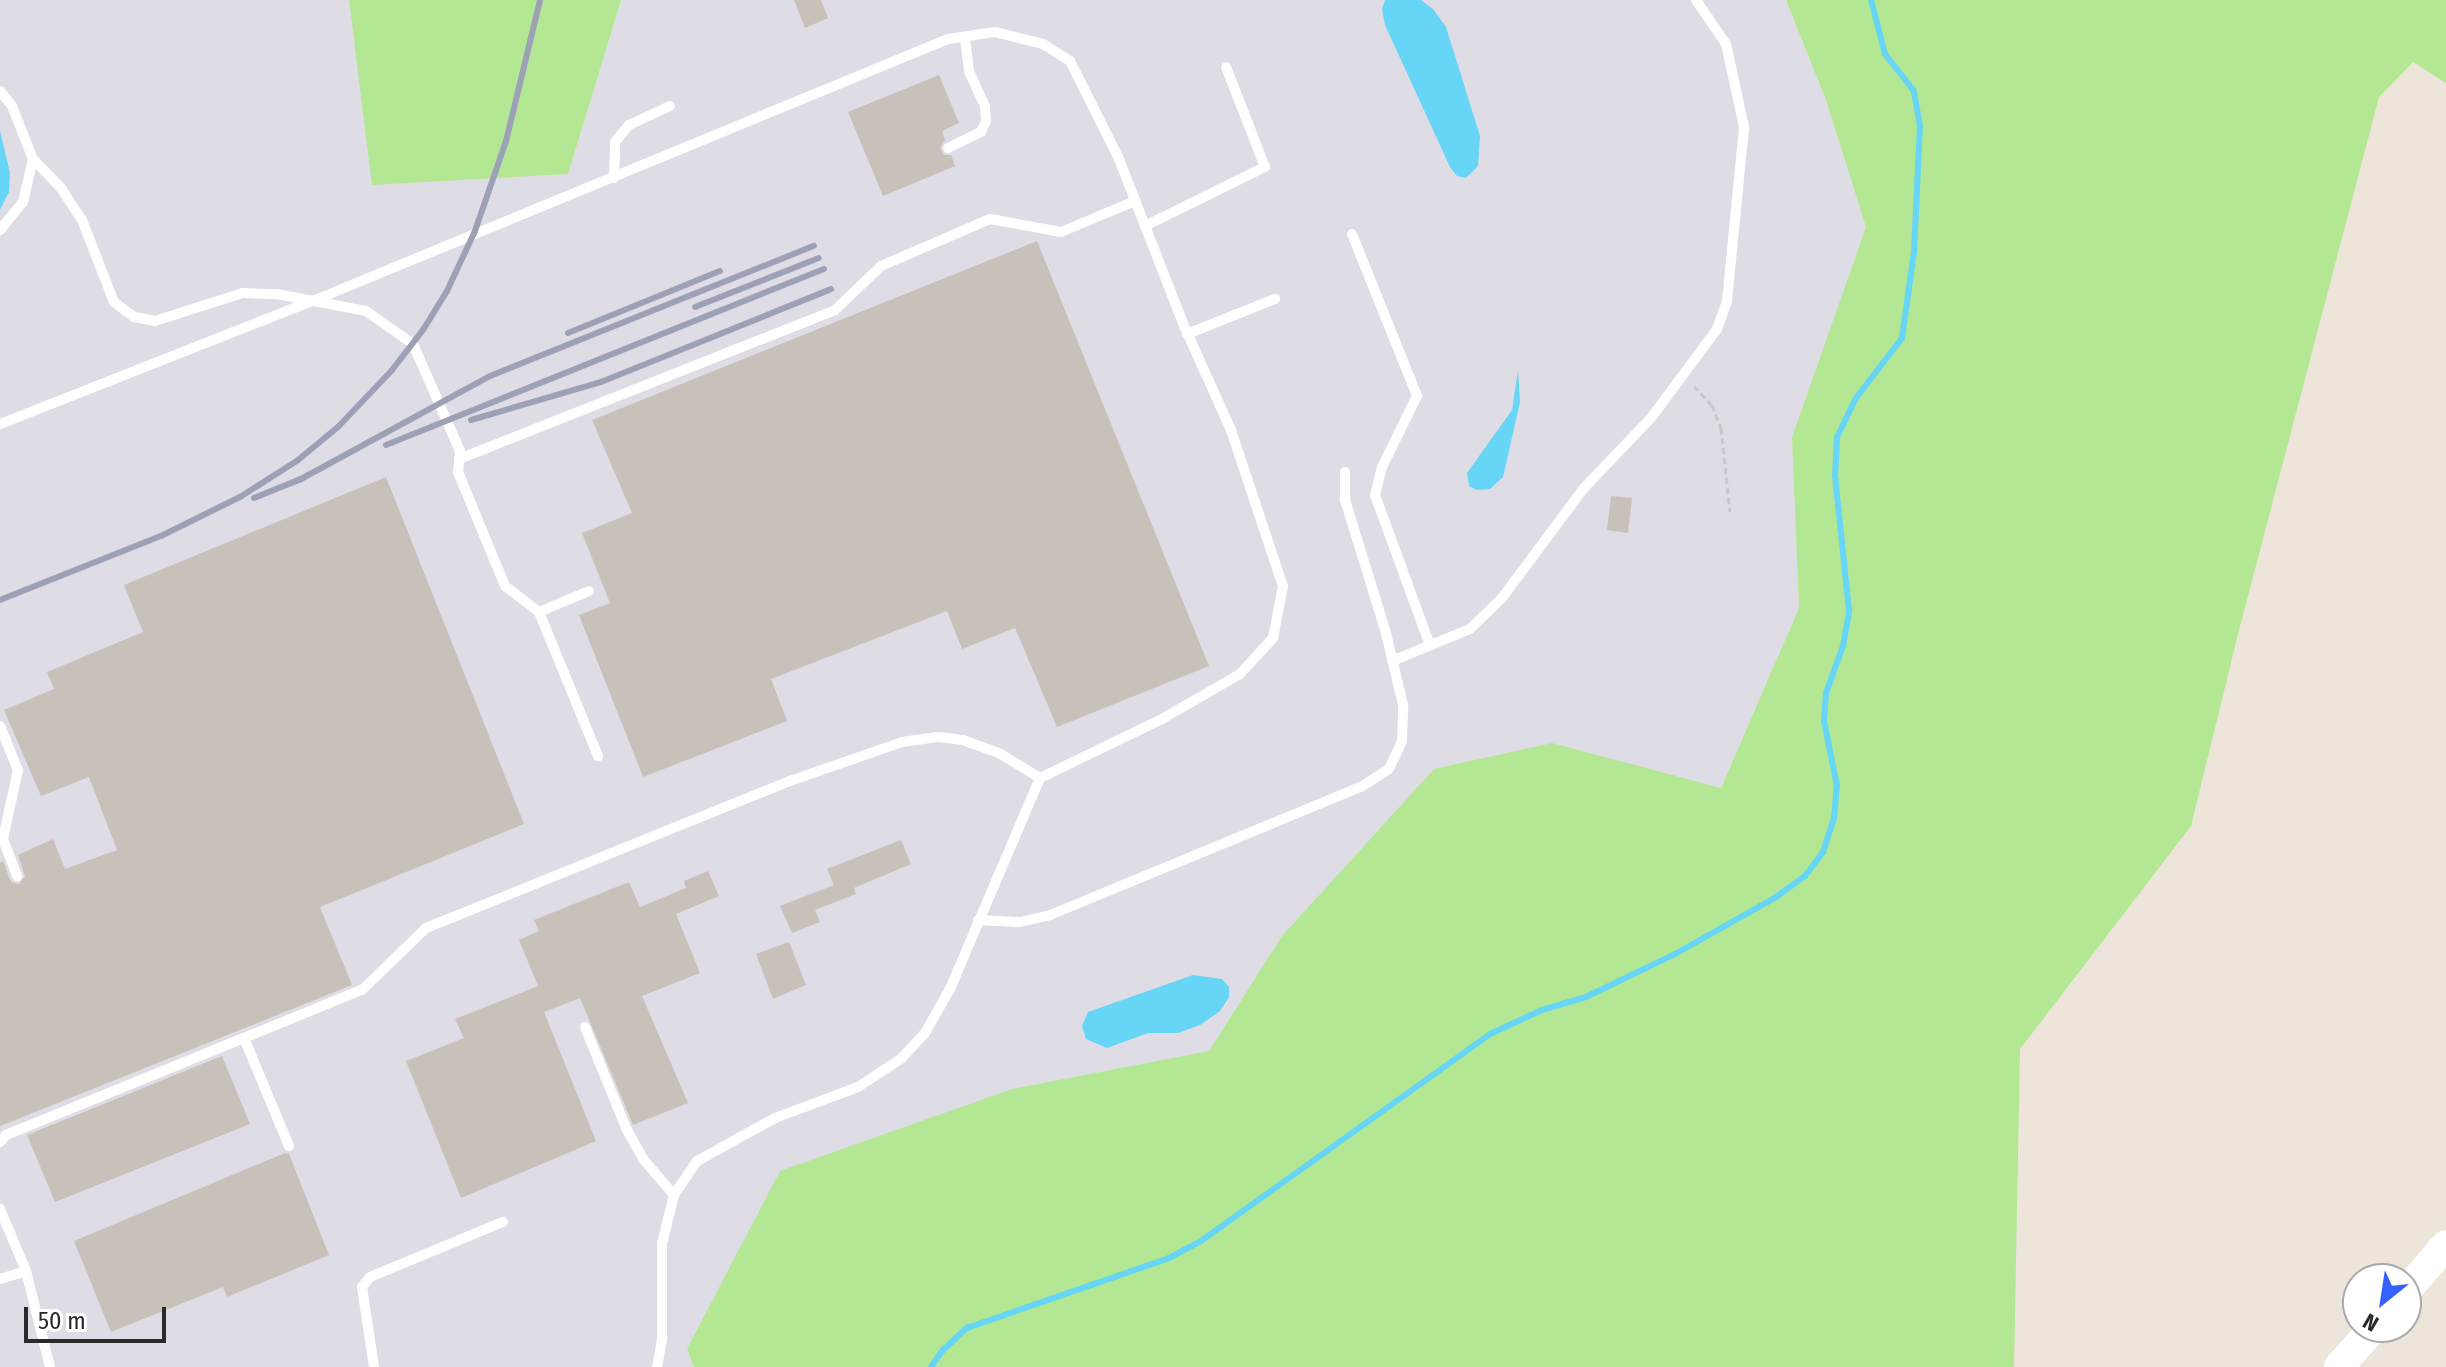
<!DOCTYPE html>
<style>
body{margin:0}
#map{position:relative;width:2446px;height:1367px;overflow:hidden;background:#ede4da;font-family:"Fira Sans Condensed",sans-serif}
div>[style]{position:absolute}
.industrial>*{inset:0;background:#dedce5}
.green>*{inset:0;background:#b3e793}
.water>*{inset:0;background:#66d5f6}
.stream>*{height:6px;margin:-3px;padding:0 3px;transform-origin:3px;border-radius:3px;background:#66d5f6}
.building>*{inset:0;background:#c8c1ba}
.path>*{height:3px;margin-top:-1.5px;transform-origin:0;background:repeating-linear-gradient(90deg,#c8c8c8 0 6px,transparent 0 10px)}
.lane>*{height:10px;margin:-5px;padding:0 5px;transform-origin:5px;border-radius:5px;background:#fff}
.secondary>*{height:30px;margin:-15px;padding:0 15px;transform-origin:15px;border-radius:15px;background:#fff}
.rail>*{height:6px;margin:-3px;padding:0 3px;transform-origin:3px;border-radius:3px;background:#9da1b5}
span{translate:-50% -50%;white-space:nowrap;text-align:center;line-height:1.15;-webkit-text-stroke:6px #fff;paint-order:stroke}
.north{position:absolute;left:2342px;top:1263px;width:80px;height:80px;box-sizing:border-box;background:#fff;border:2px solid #aaa;border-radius:50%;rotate:210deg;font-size:22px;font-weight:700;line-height:32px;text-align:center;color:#2a2a2a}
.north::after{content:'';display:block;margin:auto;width:28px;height:36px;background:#3562ff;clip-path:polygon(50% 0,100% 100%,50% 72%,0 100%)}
.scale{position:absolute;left:24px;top:1307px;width:142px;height:36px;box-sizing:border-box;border:4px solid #2a2a2a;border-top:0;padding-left:10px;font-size:24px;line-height:28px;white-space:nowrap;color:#2a2a2a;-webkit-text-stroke:6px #fff;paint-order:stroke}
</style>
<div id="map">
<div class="industrial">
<i style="clip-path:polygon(0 0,349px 0,373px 184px,568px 174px,621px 0,1786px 0,1826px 100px,1866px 227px,1792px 437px,1799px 608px,1720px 789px,1552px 743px,1434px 769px,1282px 936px,1209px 1051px,1012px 1089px,687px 1349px,694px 1367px,0 1367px)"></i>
</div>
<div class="green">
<i style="clip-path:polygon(349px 0,621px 0,568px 174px,372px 185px)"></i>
<i style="clip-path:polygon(1786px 0,2446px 0,2446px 83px,2413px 62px,2379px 97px,2238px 634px,2191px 826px,2020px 1049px,2014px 1367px,694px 1367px,687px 1349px,780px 1171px,1012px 1089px,1209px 1051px,1282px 936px,1434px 769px,1552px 743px,1721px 788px,1799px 608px,1792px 437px,1866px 227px,1826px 100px)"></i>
</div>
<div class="water">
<i style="clip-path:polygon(1385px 0,1421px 0,1433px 9px,1446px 27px,1480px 136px,1478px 166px,1466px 178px,1457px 176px,1450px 167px,1385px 25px,1382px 9px)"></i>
<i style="clip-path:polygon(0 131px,10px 173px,9px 192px,0 210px)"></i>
<i style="clip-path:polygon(1518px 371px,1520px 402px,1503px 477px,1490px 489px,1477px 490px,1469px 486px,1467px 473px,1512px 410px)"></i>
<i style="clip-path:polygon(1193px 975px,1222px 979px,1229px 987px,1229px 997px,1220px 1011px,1200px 1025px,1178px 1033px,1148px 1033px,1107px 1048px,1086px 1039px,1082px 1026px,1088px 1012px)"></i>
</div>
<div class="stream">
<i style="left:931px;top:1367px;width:21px;rotate:-55deg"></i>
<i style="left:943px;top:1350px;width:33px;rotate:-43deg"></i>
<i style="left:967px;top:1328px;width:214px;rotate:-19.1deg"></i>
<i style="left:1169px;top:1258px;width:36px;rotate:-28deg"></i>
<i style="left:1201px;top:1241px;width:358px;rotate:-35.6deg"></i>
<i style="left:1492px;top:1033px;width:55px;rotate:-24.7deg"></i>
<i style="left:1542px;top:1010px;width:46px;rotate:-16.5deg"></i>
<i style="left:1586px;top:997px;width:99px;rotate:-25.8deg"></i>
<i style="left:1675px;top:954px;width:116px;rotate:-29.4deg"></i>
<i style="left:1776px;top:897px;width:36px;rotate:-36deg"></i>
<i style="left:1805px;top:876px;width:30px;rotate:-53deg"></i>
<i style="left:1823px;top:852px;width:36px;rotate:-72deg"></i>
<i style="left:1834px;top:818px;width:32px;rotate:-85deg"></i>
<i style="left:1837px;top:786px;width:66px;rotate:-101.3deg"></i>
<i style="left:1824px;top:721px;width:28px;rotate:-86deg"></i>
<i style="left:1826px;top:693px;width:50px;rotate:-70.1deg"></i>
<i style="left:1843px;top:646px;width:36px;rotate:-80deg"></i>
<i style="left:1849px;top:611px;width:136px;rotate:-95.9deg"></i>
<i style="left:1835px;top:476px;width:39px;rotate:-87deg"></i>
<i style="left:1837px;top:437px;width:43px;rotate:-64deg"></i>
<i style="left:1856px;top:398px;width:76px;rotate:-52.5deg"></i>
<i style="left:1902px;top:338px;width:87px;rotate:-82.1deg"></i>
<i style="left:1914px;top:252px;width:126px;rotate:-87.3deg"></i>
<i style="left:1920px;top:126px;width:36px;rotate:-100deg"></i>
<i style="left:1914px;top:91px;width:47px;rotate:-128.1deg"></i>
<i style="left:1885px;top:54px;width:56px;rotate:-104.5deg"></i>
</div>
<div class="building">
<i style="clip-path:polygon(794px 0,821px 0,828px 18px,805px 28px)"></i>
<i style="clip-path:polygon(939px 75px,959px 123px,942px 131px,945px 140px,940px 148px,944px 155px,951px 155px,955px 166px,883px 196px,848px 112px)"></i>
<i style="clip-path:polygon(1037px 241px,1209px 666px,1057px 727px,1015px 628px,962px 649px,947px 611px,771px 679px,787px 721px,643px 777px,579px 615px,610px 603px,582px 533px,632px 513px,592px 420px)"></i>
<i style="clip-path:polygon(386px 477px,524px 824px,320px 907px,352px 985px,0 1126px,0 863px,3px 861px,11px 882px,19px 884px,25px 876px,18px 855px,53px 839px,65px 869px,117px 850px,89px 777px,41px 796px,4px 710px,54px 689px,47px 672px,143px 632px,124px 585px)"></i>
<i style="clip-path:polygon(1611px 496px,1632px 498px,1628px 533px,1607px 530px)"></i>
<i style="clip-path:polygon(901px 840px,911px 864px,854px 888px,856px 894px,815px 910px,820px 922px,792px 933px,780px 906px,834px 885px,827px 869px)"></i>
<i style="clip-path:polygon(708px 871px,719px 896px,676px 914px,700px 973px,642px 996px,688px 1103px,633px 1125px,580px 998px,544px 1012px,596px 1141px,461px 1198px,406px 1061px,464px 1038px,455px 1019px,538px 986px,519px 940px,539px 931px,534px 920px,629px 882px,640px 907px,686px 888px,684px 881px)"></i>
<i style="clip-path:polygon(789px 942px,806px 985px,773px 999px,756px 954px)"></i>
<i style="clip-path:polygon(222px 1056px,250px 1124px,55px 1202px,27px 1135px)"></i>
<i style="clip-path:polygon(285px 1153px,289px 1154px,329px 1255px,227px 1297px,223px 1287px,111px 1332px,74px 1241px)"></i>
</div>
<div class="path">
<i style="left:1694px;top:386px;width:26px;rotate:47deg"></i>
<i style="left:1712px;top:405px;width:25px;rotate:69deg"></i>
<i style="left:1721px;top:428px;width:84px;rotate:83.9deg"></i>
</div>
<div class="lane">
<i style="left:0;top:91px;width:19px;rotate:51deg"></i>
<i style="left:12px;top:106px;width:57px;rotate:68.4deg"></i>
<i style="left:33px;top:159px;width:40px;rotate:46deg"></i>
<i style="left:61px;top:188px;width:38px;rotate:57deg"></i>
<i style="left:82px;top:220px;width:88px;rotate:68.7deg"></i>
<i style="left:114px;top:302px;width:25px;rotate:37deg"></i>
<i style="left:134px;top:317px;width:21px;rotate:11deg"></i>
<i style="left:155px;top:321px;width:92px;rotate:-17.7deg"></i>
<i style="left:243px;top:293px;width:34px;rotate:2deg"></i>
<i style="left:277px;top:294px;width:91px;rotate:10.8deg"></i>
<i style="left:366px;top:311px;width:57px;rotate:35.1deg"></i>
<i style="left:413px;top:344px;width:117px;rotate:66.3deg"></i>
<i style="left:460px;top:451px;width:21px;rotate:95deg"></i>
<i style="left:458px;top:472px;width:123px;rotate:67.6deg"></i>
<i style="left:505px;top:586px;width:43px;rotate:37.4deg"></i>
<i style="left:539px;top:612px;width:156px;rotate:67.7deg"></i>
<i style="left:948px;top:148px;width:37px;rotate:-26deg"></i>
<i style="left:981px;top:132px;width:12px;rotate:-66deg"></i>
<i style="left:986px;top:121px;width:15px;rotate:-94deg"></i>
<i style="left:985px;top:106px;width:38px;rotate:-115deg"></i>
<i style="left:969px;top:71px;width:34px;rotate:-97deg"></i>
<i style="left:614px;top:178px;width:36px;rotate:-88deg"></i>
<i style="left:615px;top:142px;width:22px;rotate:-51deg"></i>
<i style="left:629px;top:125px;width:45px;rotate:-24.9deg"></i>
<i style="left:1145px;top:226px;width:134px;rotate:-26.2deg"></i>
<i style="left:1265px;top:167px;width:107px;rotate:-111.3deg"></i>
<i style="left:0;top:230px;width:36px;rotate:-51deg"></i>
<i style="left:23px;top:202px;width:44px;rotate:-76.9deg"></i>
<i style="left:1352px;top:234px;width:175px;rotate:68.1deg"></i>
<i style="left:1417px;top:396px;width:79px;rotate:116.2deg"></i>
<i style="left:1382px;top:467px;width:29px;rotate:104deg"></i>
<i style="left:1375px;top:495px;width:160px;rotate:69.9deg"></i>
<i style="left:1187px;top:334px;width:95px;rotate:-21.7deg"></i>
<i style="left:0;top:424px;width:339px;rotate:-21.5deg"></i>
<i style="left:315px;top:300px;width:685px;rotate:-22.41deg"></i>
<i style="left:948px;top:39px;width:48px;rotate:-8.5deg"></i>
<i style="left:995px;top:32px;width:49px;rotate:14deg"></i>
<i style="left:1043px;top:44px;width:32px;rotate:32deg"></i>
<i style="left:1070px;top:61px;width:110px;rotate:63.4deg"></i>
<i style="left:1119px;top:159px;width:181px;rotate:68.7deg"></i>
<i style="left:1185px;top:328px;width:112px;rotate:65.7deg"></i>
<i style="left:1231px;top:430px;width:164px;rotate:71.6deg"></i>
<i style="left:1283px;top:586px;width:53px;rotate:100.9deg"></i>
<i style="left:1273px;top:638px;width:49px;rotate:132.5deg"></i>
<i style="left:1240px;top:674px;width:90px;rotate:150deg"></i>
<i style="left:1162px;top:719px;width:136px;rotate:154.2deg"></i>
<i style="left:1040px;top:778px;width:227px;rotate:113.1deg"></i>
<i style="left:951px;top:987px;width:53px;rotate:119.5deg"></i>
<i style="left:925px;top:1033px;width:34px;rotate:133deg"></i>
<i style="left:902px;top:1058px;width:53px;rotate:146.6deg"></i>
<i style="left:858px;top:1087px;width:89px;rotate:159.5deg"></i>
<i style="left:775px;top:1118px;width:89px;rotate:151.1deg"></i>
<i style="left:697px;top:1161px;width:41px;rotate:124.1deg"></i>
<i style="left:674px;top:1195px;width:50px;rotate:103.8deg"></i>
<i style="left:662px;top:1244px;width:95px;rotate:90deg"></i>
<i style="left:662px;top:1339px;width:28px;rotate:100deg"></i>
<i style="left:459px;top:459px;width:404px;rotate:-21.6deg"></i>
<i style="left:835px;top:310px;width:64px;rotate:-43.7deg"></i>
<i style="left:881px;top:266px;width:119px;rotate:-23.3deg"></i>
<i style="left:990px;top:219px;width:72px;rotate:10.4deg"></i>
<i style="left:1061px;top:232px;width:80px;rotate:-22.7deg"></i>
<i style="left:539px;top:612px;width:54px;rotate:-22.8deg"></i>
<i style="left:1392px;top:661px;width:84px;rotate:-22.3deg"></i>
<i style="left:1470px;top:629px;width:45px;rotate:-44.1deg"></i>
<i style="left:1502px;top:598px;width:137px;rotate:-53.3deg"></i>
<i style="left:1584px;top:488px;width:97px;rotate:-46.3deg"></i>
<i style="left:1651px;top:418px;width:111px;rotate:-53.4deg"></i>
<i style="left:1717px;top:329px;width:30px;rotate:-70deg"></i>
<i style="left:1727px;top:301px;width:175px;rotate:-84.4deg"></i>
<i style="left:1744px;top:127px;width:85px;rotate:-102.2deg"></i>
<i style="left:1726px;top:44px;width:53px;rotate:-124.3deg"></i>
<i style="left:0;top:726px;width:48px;rotate:67.8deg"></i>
<i style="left:18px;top:770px;width:71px;rotate:102.3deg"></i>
<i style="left:3px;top:839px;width:40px;rotate:69deg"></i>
<i style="left:978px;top:920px;width:42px;rotate:2.7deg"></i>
<i style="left:1020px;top:922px;width:31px;rotate:-13deg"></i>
<i style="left:1050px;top:915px;width:336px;rotate:-22.4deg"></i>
<i style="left:1361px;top:787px;width:33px;rotate:-33deg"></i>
<i style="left:1389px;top:769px;width:31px;rotate:-65deg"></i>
<i style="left:1402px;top:741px;width:36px;rotate:-88deg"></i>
<i style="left:1403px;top:705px;width:74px;rotate:-103.3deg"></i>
<i style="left:1386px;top:633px;width:139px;rotate:-107.1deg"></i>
<i style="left:1345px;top:500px;width:28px;rotate:-90deg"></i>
<i style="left:585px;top:1027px;width:109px;rotate:67.9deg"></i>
<i style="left:626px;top:1128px;width:37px;rotate:61deg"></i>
<i style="left:644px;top:1160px;width:46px;rotate:49.4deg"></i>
<i style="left:244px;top:1038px;width:117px;rotate:67.4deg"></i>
<i style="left:0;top:1142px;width:9px;rotate:-49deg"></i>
<i style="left:6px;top:1135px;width:384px;rotate:-22.2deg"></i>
<i style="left:362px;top:990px;width:89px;rotate:-44.1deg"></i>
<i style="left:426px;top:928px;width:393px;rotate:-22deg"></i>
<i style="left:790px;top:781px;width:119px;rotate:-19.2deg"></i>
<i style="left:902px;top:742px;width:36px;rotate:-8deg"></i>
<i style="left:938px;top:737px;width:25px;rotate:7deg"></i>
<i style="left:963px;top:740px;width:38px;rotate:20deg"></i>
<i style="left:999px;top:753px;width:48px;rotate:31.4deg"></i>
<i style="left:0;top:1209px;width:67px;rotate:67.2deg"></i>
<i style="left:26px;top:1271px;width:99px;rotate:76deg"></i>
<i style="left:0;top:1279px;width:27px;rotate:-17deg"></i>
<i style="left:374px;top:1367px;width:81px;rotate:-98.5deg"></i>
<i style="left:362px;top:1287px;width:13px;rotate:-51deg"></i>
<i style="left:370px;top:1277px;width:144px;rotate:-22.5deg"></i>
</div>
<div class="secondary">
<i style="left:2406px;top:1291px;width:61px;rotate:-49deg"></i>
<i style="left:2339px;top:1367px;width:53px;rotate:-48.8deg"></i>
</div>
<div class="rail">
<i style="left:695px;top:307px;width:133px;rotate:-21.6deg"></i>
<i style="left:568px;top:333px;width:164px;rotate:-22.2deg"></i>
<i style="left:471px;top:420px;width:135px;rotate:-16.3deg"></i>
<i style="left:601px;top:382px;width:248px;rotate:-22deg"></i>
<i style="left:386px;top:445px;width:472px;rotate:-21.9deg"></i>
<i style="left:254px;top:498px;width:51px;rotate:-22deg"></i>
<i style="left:301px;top:479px;width:215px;rotate:-28.6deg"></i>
<i style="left:490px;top:376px;width:349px;rotate:-21.9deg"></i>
<i style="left:0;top:600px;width:173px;rotate:-21.7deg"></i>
<i style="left:161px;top:536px;width:88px;rotate:-26.3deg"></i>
<i style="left:240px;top:497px;width:69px;rotate:-32.5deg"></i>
<i style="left:298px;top:460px;width:52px;rotate:-39.5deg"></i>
<i style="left:338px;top:427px;width:79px;rotate:-46.5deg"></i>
<i style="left:392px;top:370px;width:51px;rotate:-52.2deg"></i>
<i style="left:423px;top:330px;width:46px;rotate:-58.4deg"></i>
<i style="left:447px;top:291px;width:66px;rotate:-65deg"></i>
<i style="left:475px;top:231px;width:95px;rotate:-71deg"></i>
<i style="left:506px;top:141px;width:145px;rotate:-76.4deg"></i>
</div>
<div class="north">N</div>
<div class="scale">50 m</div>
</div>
